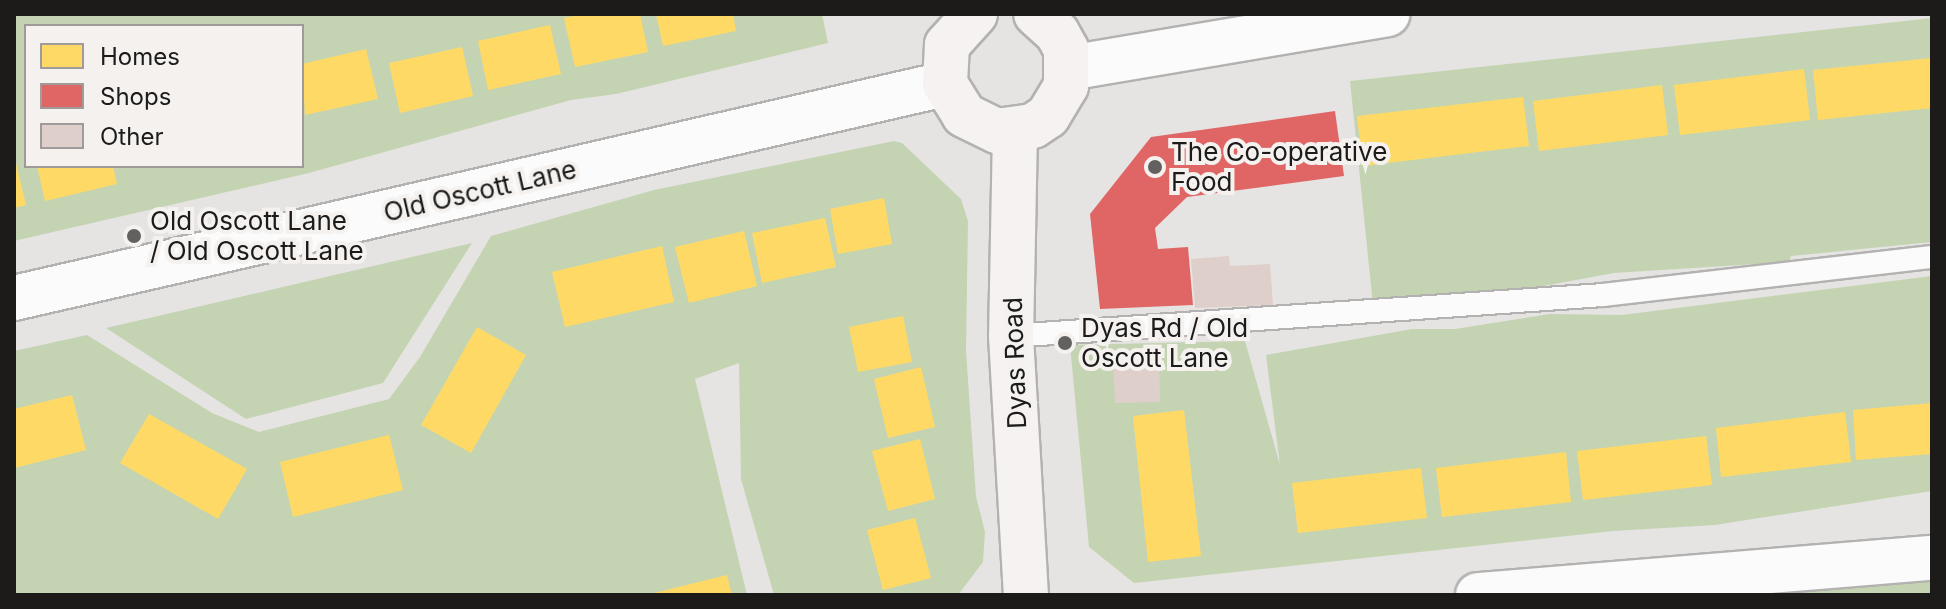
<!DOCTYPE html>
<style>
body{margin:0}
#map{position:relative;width:1946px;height:609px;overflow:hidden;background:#e6e4e2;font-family:Inter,sans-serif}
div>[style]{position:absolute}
.green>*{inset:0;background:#c4d4b2}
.homes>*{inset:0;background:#ffd966}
.shops>*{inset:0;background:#e06666}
.building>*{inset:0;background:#dfcfcb}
.roads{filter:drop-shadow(2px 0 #b3b2b1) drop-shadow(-2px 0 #b3b2b1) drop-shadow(0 2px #b3b2b1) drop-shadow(0 -2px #b3b2b1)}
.lane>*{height:22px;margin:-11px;padding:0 11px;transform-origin:11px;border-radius:11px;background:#fbfbfb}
.street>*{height:44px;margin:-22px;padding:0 22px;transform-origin:22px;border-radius:22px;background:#fbfbfb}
.secondary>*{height:44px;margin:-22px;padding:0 22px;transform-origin:22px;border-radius:22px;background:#f6f2f2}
.dots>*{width:22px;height:22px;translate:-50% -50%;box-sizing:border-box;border:4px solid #f4f1ef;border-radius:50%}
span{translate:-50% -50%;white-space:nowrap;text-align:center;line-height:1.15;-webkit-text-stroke:8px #f4f1ef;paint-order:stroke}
.poi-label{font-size:26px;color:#1c1b1a}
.left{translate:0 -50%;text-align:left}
.street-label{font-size:26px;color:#1c1b1a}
.frame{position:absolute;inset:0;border:16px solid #1c1b1a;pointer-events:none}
.legend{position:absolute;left:24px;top:24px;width:280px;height:144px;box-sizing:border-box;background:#f4f1ef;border:2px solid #9e9b9a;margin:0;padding:10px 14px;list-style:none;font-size:24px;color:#1c1b1a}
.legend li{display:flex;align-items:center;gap:16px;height:40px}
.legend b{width:40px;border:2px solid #9e9b9a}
</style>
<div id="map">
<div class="green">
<i style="clip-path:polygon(evenodd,14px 14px,822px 14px,828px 43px,616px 94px,571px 100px,309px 173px,14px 241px,14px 14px,26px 26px,302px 26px,302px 166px,26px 166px,26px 26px)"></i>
<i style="clip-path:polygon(1932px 18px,1932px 242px,1791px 256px,1789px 262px,1614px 273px,1511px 292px,1373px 305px,1350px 81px)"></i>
<i style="clip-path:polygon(894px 141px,902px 143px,961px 199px,968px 221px,966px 351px,976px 496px,985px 532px,983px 562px,958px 595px,774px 595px,741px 479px,739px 363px,695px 379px,747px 595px,14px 595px,14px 351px,87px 335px,212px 413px,259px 432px,389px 399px,420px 357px,491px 236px,654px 190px)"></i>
<i style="clip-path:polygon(472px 243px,383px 383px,246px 419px,106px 328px)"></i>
<i style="clip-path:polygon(1932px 276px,1932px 491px,1715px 525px,1613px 531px,1134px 583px,1089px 547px,1070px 345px,1245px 341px,1280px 465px,1266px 355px,1412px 329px,1455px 329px,1550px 314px,1622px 315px)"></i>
<i style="clip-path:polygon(1932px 576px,1932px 595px,1760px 595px,1826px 589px)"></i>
</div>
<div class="homes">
<i style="clip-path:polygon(583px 14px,640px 14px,648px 52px,575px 67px,564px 18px)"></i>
<i style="clip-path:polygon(656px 14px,733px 14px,736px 31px,663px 46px)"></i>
<i style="clip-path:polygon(550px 25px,561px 74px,488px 90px,478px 41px)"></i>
<i style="clip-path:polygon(462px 47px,473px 96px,400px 113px,389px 63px)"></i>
<i style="clip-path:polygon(366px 49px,378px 99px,305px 115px,302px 64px)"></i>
<i style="clip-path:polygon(1932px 58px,1932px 108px,1818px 120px,1813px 70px)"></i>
<i style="clip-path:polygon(1804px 69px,1810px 120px,1680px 135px,1674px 85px)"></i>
<i style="clip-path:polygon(1662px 85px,1668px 135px,1539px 151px,1533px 101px)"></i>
<i style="clip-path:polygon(1523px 97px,1529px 146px,1363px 166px,1357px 116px)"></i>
<i style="clip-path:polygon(14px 155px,26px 205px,14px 208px)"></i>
<i style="clip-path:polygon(37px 166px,113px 166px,117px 184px,45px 201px)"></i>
<i style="clip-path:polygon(884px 198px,892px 244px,838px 254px,830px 209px)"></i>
<i style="clip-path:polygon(825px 218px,836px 267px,762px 283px,752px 233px)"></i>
<i style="clip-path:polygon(744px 231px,757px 286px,689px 303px,675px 247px)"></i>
<i style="clip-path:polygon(662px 246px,674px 302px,565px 327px,552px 272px)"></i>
<i style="clip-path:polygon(903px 316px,912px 362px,858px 372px,849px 327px)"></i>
<i style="clip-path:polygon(477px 327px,526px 355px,471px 453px,421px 425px)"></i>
<i style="clip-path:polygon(921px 367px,935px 427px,888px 438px,874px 379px)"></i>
<i style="clip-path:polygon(72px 395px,86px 450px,14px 468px,14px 409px)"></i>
<i style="clip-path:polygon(1932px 403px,1932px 454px,1856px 460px,1853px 410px)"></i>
<i style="clip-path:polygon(1184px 410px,1201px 556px,1148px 562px,1133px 416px)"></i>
<i style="clip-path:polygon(1845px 412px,1851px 462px,1721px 477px,1716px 428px)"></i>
<i style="clip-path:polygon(149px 414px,247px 469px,218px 519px,120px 463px)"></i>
<i style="clip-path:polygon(389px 435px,403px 490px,293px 517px,280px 462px)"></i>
<i style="clip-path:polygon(1706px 436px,1712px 485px,1583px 500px,1577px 451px)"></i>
<i style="clip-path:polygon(920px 439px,935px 499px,888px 511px,872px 451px)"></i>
<i style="clip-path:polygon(1566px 452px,1571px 502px,1442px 517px,1436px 468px)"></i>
<i style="clip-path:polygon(1421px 468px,1427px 518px,1298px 533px,1292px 483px)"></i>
<i style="clip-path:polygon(915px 518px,931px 578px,883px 590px,867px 530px)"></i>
<i style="clip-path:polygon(727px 575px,732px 595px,650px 595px,650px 594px)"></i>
</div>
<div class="shops">
<i style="clip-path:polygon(1335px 111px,1344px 176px,1187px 197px,1155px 228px,1158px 249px,1188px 247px,1193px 305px,1100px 309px,1090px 214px,1151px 137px)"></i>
</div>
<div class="building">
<i style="clip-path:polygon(1229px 256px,1230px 266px,1270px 264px,1273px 305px,1195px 308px,1191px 259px)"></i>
<i style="clip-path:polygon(1159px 354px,1160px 402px,1115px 403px,1113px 356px)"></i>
</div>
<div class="roads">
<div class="lane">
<i style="left:1011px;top:336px;width:593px;rotate:-3.96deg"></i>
<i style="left:1603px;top:295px;width:331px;rotate:-6.6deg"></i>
</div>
<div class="street">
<i style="left:1069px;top:68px;width:323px;rotate:-9.6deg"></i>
<i style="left:14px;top:298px;width:955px;rotate:-12.95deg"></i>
<i style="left:1478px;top:595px;width:456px;rotate:-4.7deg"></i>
</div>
<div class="secondary">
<i style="left:975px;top:14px;width:42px;rotate:132.1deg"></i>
<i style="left:947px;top:45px;width:39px;rotate:93deg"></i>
<i style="left:945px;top:84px;width:36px;rotate:58deg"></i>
<i style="left:964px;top:115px;width:37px;rotate:26deg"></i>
<i style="left:997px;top:131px;width:36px;rotate:-8deg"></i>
<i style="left:1033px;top:126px;width:18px;rotate:-34deg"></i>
<i style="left:1048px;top:116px;width:35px;rotate:-59deg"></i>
<i style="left:1066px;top:86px;width:37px;rotate:-90deg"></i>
<i style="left:1066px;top:49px;width:18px;rotate:-119deg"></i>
<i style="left:1057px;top:33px;width:28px;rotate:-138deg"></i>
<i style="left:1015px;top:131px;width:205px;rotate:91.1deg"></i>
<i style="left:1011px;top:336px;width:259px;rotate:86.7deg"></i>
</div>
</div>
<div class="dots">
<i style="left:1155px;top:167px;background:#636160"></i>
<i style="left:134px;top:236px;background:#636160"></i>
<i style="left:1065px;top:343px;background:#636160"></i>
</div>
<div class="poi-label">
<span class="left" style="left:1171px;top:167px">The Co-operative<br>Food</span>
<span class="left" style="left:150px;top:236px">Old Oscott Lane<br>/ Old Oscott Lane</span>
<span class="left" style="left:1081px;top:343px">Dyas Rd / Old<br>Oscott Lane</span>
</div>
<div class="street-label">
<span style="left:480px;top:191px;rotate:-13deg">Old Oscott Lane</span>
<span style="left:1015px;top:363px;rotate:-92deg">Dyas Road</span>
</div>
<div class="frame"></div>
<ul class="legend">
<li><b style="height:22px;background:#ffd966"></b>Homes</li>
<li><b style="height:22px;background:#e06666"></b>Shops</li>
<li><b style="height:22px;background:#dfcfcb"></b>Other</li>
</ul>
</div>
